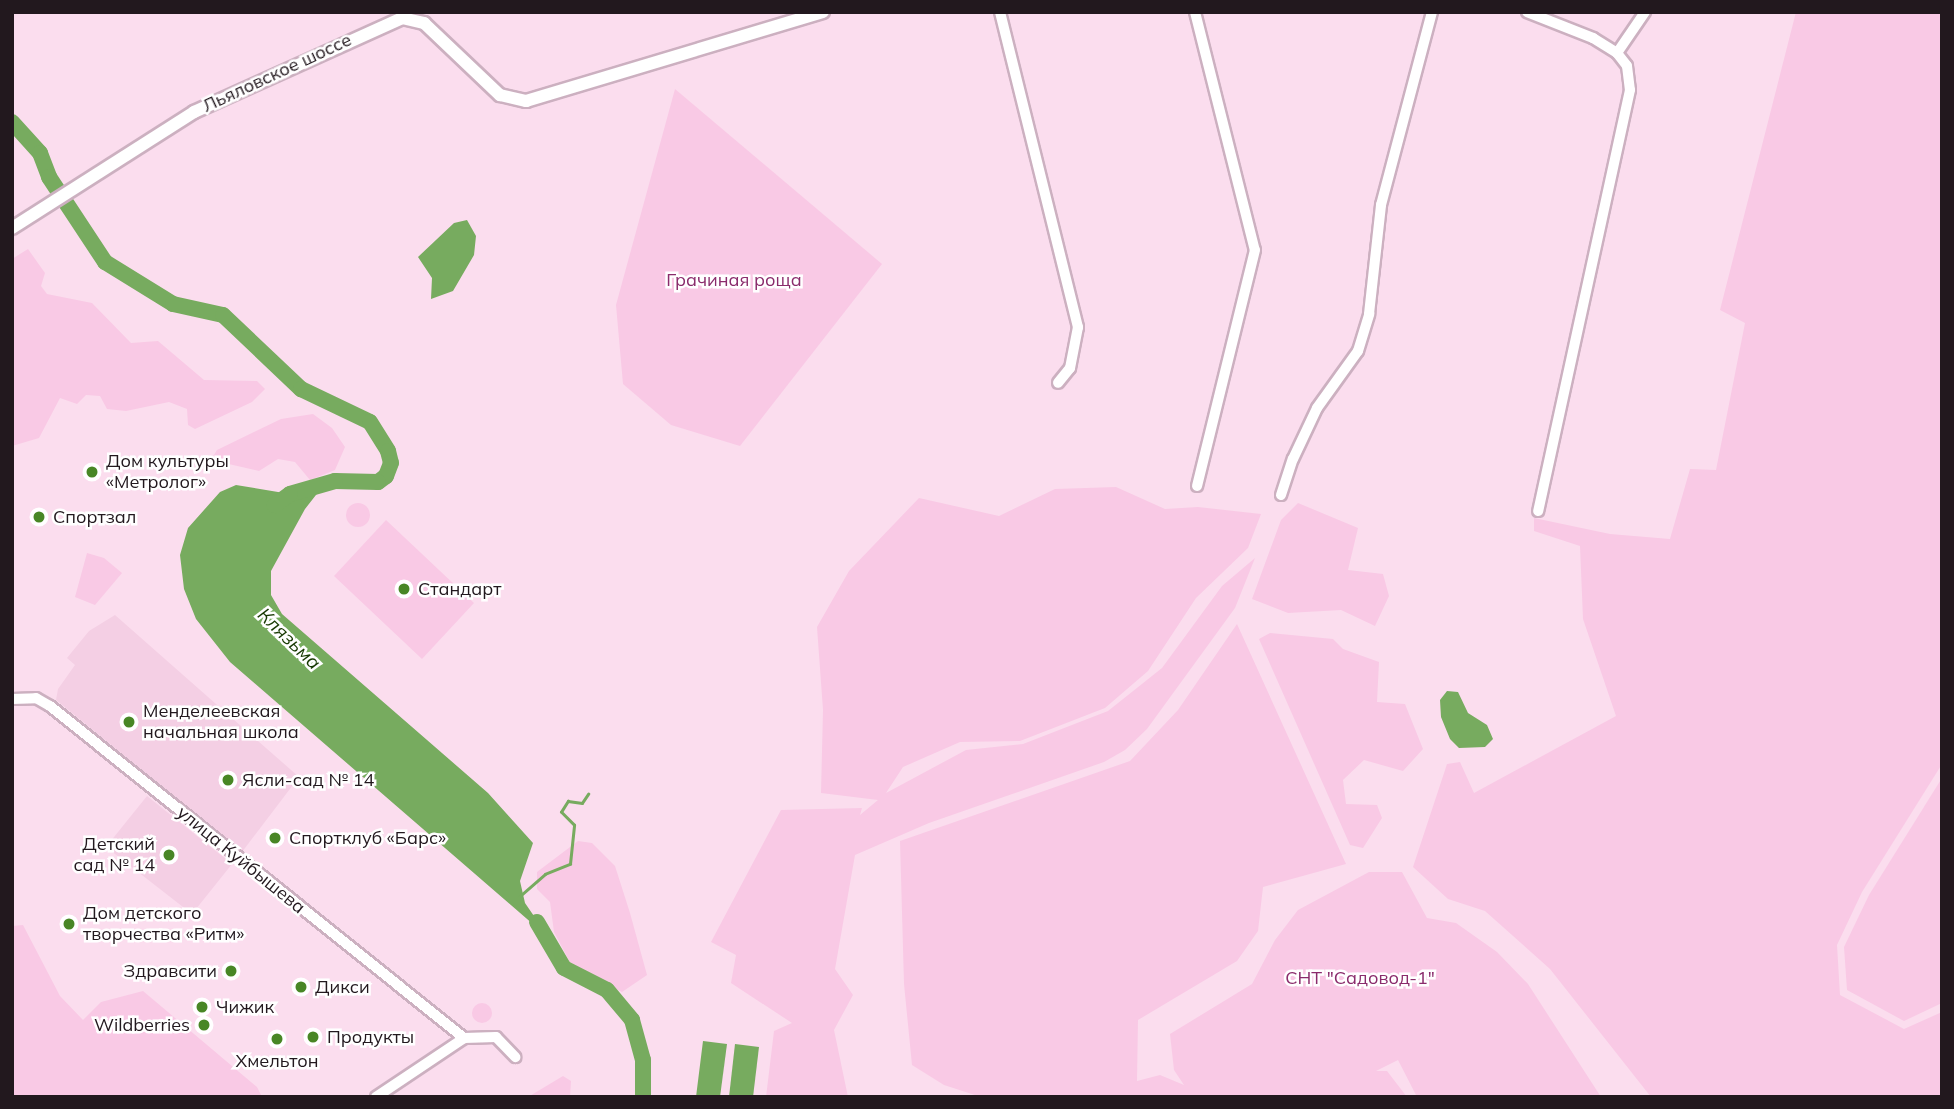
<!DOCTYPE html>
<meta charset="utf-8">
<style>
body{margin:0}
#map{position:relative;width:1954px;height:1109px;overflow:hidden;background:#fbddee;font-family:Mulish,sans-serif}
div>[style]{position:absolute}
.built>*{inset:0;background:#f4cfe4}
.green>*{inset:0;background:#f9c9e5}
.round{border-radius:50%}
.water>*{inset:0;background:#77ab5f}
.stream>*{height:2.5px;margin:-1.25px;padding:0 1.25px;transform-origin:1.25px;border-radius:1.25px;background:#77ab5f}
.river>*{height:16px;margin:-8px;padding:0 8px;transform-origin:8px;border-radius:8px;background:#77ab5f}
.roads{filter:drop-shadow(2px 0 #ccb0c0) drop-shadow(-2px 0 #ccb0c0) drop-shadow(0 2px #ccb0c0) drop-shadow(0 -2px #ccb0c0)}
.street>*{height:10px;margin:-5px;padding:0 5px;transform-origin:5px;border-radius:5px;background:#fff}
.secondary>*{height:12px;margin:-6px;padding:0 6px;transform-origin:6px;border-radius:6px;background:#fff}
.dots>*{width:19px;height:19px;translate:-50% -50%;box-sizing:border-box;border:4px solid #fff;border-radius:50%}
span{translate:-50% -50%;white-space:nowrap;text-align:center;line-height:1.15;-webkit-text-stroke:5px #fff;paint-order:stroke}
.street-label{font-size:18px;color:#22181e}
.park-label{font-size:18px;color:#8a2b6c}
.poi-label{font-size:18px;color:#22181e}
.left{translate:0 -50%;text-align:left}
.right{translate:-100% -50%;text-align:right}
.water-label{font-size:19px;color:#173902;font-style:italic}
.frame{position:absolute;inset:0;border:14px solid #22181e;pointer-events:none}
</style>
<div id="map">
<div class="built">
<i style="clip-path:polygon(115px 615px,299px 777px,242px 852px,56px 700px,58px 689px,75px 665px,67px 658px,89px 631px)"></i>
<i style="clip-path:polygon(147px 796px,232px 864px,192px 914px,106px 847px)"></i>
</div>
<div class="green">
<i style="clip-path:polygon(1796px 12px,1942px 12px,1942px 764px,1862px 892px,1837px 945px,1840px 995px,1904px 1029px,1942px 1012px,1942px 1097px,1651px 1097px,1550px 969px,1485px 911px,1448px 899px,1413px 867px,1447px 764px,1460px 762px,1474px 793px,1616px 716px,1583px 619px,1580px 546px,1534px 531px,1534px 518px,1610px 534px,1670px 539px,1690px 469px,1716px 470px,1745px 323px,1720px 310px)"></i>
<i style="clip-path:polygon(675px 89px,882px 264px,740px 446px,671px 425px,623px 384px,616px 305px)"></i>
<i style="clip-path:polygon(28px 249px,45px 273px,41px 286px,47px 294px,92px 303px,131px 343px,158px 341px,204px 380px,257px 381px,265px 389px,252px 402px,195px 429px,188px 425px,187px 409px,169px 402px,126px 411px,107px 409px,100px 396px,86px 395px,77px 404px,60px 398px,39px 438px,12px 446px,12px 259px)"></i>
<i style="clip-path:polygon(313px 414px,332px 428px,345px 447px,335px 470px,310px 480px,295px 462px,278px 459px,259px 471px,211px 460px,217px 450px,281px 419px)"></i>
<i style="clip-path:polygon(1116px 487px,1165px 509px,1198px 507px,1261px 514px,1248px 548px,1196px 598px,1148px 671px,1105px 708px,1020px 741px,960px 742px,903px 767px,886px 793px,966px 750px,1023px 744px,1108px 711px,1162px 668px,1222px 586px,1255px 558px,1235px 608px,1147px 729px,1125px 750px,1104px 762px,929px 823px,855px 855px,835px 969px,853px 995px,834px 1030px,848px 1097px,766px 1097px,774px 1031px,792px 1023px,731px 983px,736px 955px,711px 942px,781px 810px,862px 808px,860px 815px,878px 800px,821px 793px,823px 710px,817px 627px,849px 571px,919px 498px,999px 516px,1055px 489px)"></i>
<i style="clip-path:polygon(1298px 503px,1358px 528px,1348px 570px,1383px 574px,1389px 596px,1375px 626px,1341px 610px,1288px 613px,1252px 599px,1281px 520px)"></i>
<i class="round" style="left:346px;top:503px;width:24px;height:24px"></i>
<i style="clip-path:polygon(386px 520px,474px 603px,422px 659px,334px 576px)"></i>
<i style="clip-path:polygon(87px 553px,104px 558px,122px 573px,95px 605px,75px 597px)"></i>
<i style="clip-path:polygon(1237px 624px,1346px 864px,1263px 887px,1258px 931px,1237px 961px,1138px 1020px,1137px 1081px,1160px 1075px,1184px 1085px,1174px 1070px,1170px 1034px,1252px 984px,1275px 940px,1298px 910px,1369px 872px,1402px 872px,1427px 918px,1456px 923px,1497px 952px,1528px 984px,1601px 1097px,1417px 1097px,1398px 1060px,1376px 1071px,1387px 1071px,1407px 1097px,981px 1097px,944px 1085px,912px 1065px,904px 984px,900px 841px,1130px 761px,1178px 710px)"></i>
<i style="clip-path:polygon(1270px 633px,1333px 639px,1343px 649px,1379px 662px,1377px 702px,1405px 704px,1423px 749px,1403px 771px,1364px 760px,1343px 780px,1346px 804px,1377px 805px,1382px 818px,1363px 848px,1350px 845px,1259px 639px)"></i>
<i style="clip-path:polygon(1942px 778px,1942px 1003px,1904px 1021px,1847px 990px,1844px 947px,1869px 895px)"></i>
<i style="clip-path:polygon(578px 841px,592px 843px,615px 866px,630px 913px,647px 975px,622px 992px,573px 968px,554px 932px,550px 902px,537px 889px,537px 872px)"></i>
<i style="clip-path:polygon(23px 925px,60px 996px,83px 1020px,101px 1002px,143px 991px,257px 1087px,262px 1097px,12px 1097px,12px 926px)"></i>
<i class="round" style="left:472px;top:1003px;width:20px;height:20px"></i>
<i style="clip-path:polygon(563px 1076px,571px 1081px,570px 1097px,528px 1097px)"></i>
</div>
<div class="water">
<i style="clip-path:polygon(467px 220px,476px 236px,474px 255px,453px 291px,431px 299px,432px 278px,418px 257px,454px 223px)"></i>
<i style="clip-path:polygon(236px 485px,290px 494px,323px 486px,305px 509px,271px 571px,271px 595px,282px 614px,488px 793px,533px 843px,520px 881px,525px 903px,549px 938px,230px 662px,196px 619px,184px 589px,180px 555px,188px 528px,220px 492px)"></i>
<i style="clip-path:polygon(1447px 691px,1458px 692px,1468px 713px,1487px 725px,1493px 739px,1485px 747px,1459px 748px,1450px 739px,1441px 717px,1440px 700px)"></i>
<i style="clip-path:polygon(703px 1041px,727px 1044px,720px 1097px,696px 1097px)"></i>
<i style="clip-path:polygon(735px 1044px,759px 1047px,753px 1097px,729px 1097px)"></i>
</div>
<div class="stream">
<i style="left:520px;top:896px;width:33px;rotate:-41deg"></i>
<i style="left:545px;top:874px;width:27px;rotate:-22deg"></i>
<i style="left:570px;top:864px;width:39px;rotate:-84deg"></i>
<i style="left:574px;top:825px;width:18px;rotate:-135deg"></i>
<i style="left:561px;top:812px;width:13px;rotate:-58deg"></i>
<i style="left:568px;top:801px;width:14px;rotate:8deg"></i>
<i style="left:582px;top:803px;width:11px;rotate:-56deg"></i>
</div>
<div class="river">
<i style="left:12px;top:122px;width:42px;rotate:47.9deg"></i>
<i style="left:40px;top:153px;width:26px;rotate:69deg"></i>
<i style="left:49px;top:177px;width:102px;rotate:56.6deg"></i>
<i style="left:105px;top:262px;width:80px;rotate:31.7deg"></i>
<i style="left:173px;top:304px;width:51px;rotate:12.4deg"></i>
<i style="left:223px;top:315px;width:108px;rotate:43.5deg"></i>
<i style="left:301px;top:389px;width:76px;rotate:25.6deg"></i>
<i style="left:370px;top:422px;width:34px;rotate:58deg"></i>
<i style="left:388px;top:451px;width:12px;rotate:76deg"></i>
<i style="left:391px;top:463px;width:14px;rotate:111deg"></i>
<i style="left:386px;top:476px;width:10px;rotate:143deg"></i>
<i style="left:378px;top:482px;width:43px;rotate:-178.7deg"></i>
<i style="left:335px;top:481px;width:47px;rotate:163.9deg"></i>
<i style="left:290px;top:494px;width:19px;rotate:144deg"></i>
<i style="left:537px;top:922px;width:53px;rotate:59.6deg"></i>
<i style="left:564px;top:968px;width:48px;rotate:27.1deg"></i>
<i style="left:607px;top:990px;width:39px;rotate:50deg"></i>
<i style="left:632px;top:1020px;width:41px;rotate:74.6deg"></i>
<i style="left:643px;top:1060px;width:37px;rotate:90deg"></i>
</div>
<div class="roads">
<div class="street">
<i style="left:1000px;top:12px;width:325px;rotate:76.1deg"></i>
<i style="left:1078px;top:327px;width:42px;rotate:101deg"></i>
<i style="left:1070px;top:368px;width:19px;rotate:129deg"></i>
<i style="left:1195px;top:12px;width:245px;rotate:75.9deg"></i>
<i style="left:1255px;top:250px;width:243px;rotate:103.8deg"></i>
<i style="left:1527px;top:12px;width:71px;rotate:21.5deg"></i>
<i style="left:1593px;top:38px;width:28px;rotate:32deg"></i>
<i style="left:1617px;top:53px;width:16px;rotate:52deg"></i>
<i style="left:1627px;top:66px;width:24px;rotate:83deg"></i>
<i style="left:1630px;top:90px;width:431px;rotate:102.3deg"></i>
<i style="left:1617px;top:53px;width:50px;rotate:-55.7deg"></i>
<i style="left:1281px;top:495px;width:38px;rotate:-72deg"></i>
<i style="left:1293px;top:459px;width:56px;rotate:-64.8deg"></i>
<i style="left:1317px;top:408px;width:70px;rotate:-54.3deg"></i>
<i style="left:1358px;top:351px;width:39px;rotate:-73deg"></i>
<i style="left:1369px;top:314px;width:110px;rotate:-83.7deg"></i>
<i style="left:1381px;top:205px;width:200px;rotate:-75.2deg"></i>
<i style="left:12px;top:699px;width:24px;rotate:-2deg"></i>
<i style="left:36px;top:698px;width:16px;rotate:30deg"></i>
<i style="left:50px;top:706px;width:531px;rotate:38.73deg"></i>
<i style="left:376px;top:1097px;width:106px;rotate:-33.8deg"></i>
<i style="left:464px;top:1038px;width:32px;rotate:-2deg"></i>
<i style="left:496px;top:1037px;width:28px;rotate:46deg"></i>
</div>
<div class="secondary">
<i style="left:12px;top:228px;width:216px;rotate:-32.5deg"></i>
<i style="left:194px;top:112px;width:228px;rotate:-24.3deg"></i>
<i style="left:402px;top:18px;width:23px;rotate:13deg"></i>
<i style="left:424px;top:23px;width:105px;rotate:43.5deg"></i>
<i style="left:500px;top:95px;width:27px;rotate:13deg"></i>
<i style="left:526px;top:101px;width:310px;rotate:-16.7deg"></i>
</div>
</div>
<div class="dots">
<i style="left:92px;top:472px;background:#488625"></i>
<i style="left:39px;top:517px;background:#488625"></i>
<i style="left:404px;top:589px;background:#488625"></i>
<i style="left:129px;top:722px;background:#488625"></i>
<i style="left:228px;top:780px;background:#488625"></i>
<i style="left:275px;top:838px;background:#488625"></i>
<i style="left:169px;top:855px;background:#488625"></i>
<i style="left:69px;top:924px;background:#488625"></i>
<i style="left:231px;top:971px;background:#488625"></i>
<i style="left:301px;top:987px;background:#488625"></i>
<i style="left:202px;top:1007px;background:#488625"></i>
<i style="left:204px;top:1025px;background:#488625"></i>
<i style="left:313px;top:1037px;background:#488625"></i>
<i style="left:277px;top:1039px;background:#488625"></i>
</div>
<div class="street-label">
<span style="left:277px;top:73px;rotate:-25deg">Льяловское шоссе</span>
<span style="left:241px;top:860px;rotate:39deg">улица Куйбышева</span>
</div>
<div class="park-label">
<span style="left:734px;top:280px">Грачиная роща</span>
<span style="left:1360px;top:978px">СНТ "Садовод-1"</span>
</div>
<div class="poi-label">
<span class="left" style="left:106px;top:472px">Дом культуры<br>«Метролог»</span>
<span class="left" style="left:53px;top:517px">Спортзал</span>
<span class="left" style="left:418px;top:589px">Стандарт</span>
<span class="left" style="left:143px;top:722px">Менделеевская<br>начальная школа</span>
<span class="left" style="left:242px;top:780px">Ясли-сад № 14</span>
<span class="left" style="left:289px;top:838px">Спортклуб «Барс»</span>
<span class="right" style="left:155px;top:855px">Детский<br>сад № 14</span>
<span class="left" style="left:83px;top:924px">Дом детского<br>творчества «Ритм»</span>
<span class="right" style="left:217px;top:971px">Здравсити</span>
<span class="left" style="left:315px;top:987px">Дикси</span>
<span class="left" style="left:216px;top:1007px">Чижик</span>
<span class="right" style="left:190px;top:1025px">Wildberries</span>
<span class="left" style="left:327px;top:1037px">Продукты</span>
<span style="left:277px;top:1061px">Хмельтон</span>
</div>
<div class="water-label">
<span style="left:289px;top:639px;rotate:44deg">Клязьма</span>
</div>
<div class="frame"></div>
</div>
